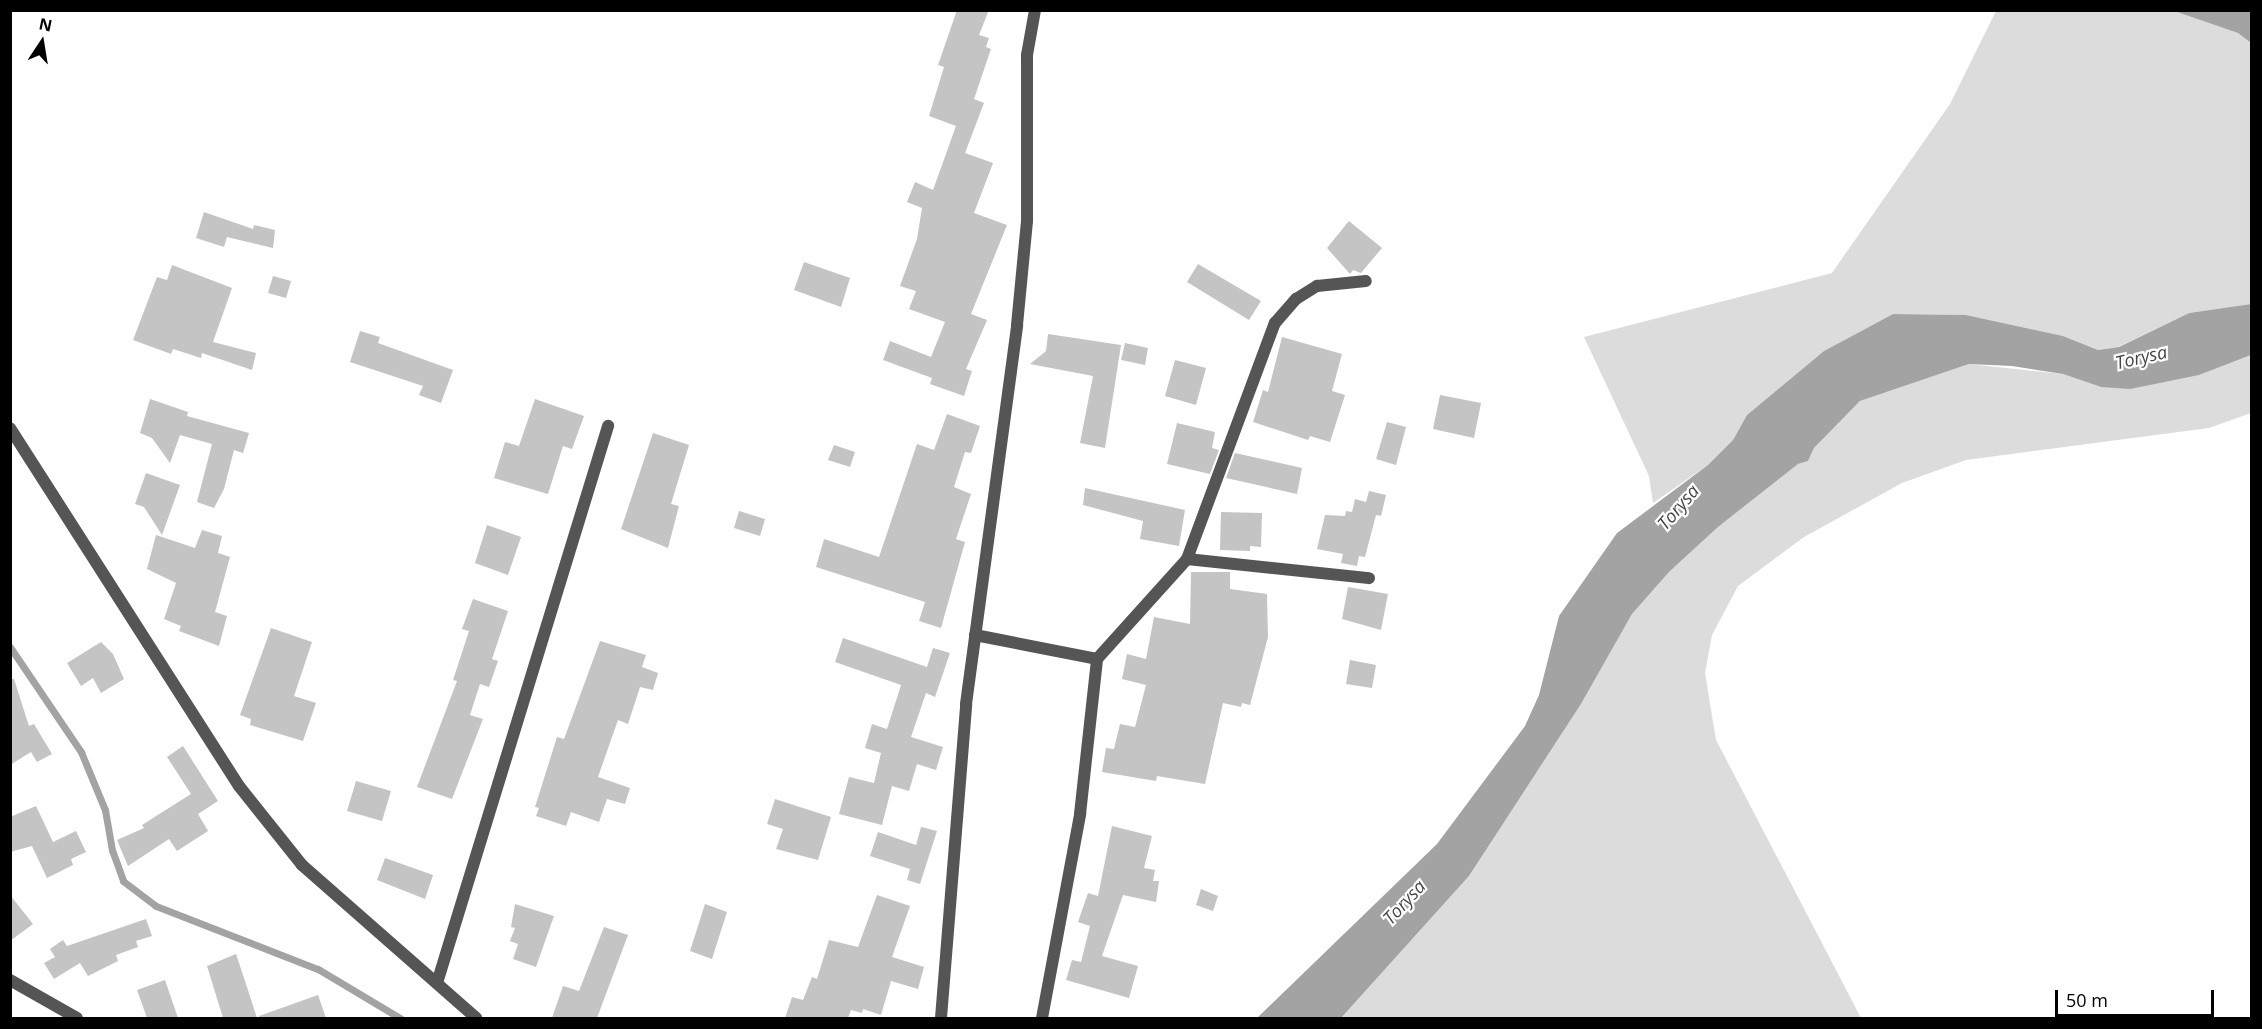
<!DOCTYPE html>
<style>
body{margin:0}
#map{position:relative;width:2262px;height:1029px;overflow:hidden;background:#fff;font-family:"Open Sans",sans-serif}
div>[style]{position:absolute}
.green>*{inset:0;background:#dcdcdc}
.water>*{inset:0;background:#a3a3a3}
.stream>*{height:7px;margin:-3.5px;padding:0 3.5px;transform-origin:3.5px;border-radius:3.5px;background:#a3a3a3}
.building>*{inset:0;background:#c4c4c4}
.minor>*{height:12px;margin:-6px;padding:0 6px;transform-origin:6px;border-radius:6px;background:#555}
.tertiary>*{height:12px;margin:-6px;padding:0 6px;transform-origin:6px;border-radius:6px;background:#555}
span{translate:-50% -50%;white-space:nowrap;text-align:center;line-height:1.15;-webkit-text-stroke:4.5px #fff;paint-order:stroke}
.water-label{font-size:18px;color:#444;font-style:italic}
.frame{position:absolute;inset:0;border:12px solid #000;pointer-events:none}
.north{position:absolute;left:12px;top:12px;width:60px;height:60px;-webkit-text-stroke:4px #fff;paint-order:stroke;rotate:12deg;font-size:16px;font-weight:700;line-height:24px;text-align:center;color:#000}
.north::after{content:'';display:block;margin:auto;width:21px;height:27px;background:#000;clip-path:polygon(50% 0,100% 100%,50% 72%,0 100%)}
.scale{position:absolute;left:2055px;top:990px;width:159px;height:27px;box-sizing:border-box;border:3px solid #000;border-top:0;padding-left:8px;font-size:18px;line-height:21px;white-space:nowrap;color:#000;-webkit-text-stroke:4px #fff;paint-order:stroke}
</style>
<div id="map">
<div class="green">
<i style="clip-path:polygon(1996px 11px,2174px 11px,2238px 33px,2251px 43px,2251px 304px,2189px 313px,2118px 347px,2098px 350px,2063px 336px,1966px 315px,1893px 314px,1824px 351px,1747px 415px,1733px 440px,1708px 465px,1653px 503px,1649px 476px,1584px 337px,1832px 273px,1950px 104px)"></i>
<i style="clip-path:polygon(2251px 355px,2251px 413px,2209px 428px,1966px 460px,1902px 483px,1804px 537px,1738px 586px,1712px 635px,1705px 673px,1716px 740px,1861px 1018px,1341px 1018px,1469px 876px,1581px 704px,1632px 614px,1669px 572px,1718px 527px,1798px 464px,1808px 461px,1814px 448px,1860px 401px,1969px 364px,2063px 374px,2101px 387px,2199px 375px)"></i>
</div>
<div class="water">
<i style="clip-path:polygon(2174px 11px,2251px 11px,2251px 43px,2238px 33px)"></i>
<i style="clip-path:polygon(2251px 304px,2251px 355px,2199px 375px,2130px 389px,2101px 387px,2063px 374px,2012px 366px,1969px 364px,1860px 401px,1814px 448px,1808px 461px,1798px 464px,1718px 527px,1669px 572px,1632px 614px,1581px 704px,1469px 876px,1341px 1018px,1257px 1018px,1437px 844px,1525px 726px,1539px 695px,1559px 616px,1617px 533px,1708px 465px,1733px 440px,1747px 415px,1824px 351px,1893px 314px,1966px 315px,2063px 336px,2098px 350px,2119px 347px,2189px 313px)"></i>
</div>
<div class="stream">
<i style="left:10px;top:647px;width:127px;rotate:55.9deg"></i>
<i style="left:81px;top:752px;width:63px;rotate:67.5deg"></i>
<i style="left:105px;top:810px;width:41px;rotate:80.1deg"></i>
<i style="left:112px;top:850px;width:33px;rotate:70deg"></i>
<i style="left:123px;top:881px;width:41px;rotate:37.1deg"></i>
<i style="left:156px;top:906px;width:174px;rotate:21.3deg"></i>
<i style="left:318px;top:969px;width:96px;rotate:30.9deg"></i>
</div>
<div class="building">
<i style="clip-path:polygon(957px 10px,989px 10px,979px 35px,989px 38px,986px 47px,991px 49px,974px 99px,984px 103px,965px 153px,993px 163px,974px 213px,1007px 225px,971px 314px,987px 320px,966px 369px,972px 371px,964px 396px,930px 384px,932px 378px,883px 360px,890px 341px,931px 357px,945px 322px,909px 309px,916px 291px,900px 286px,917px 239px,922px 208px,907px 202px,915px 182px,933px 190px,956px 126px,929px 116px,944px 67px,938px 65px)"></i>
<i style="clip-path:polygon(204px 212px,253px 229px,254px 225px,275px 230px,273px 248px,227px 237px,224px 247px,196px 238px)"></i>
<i style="clip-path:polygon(1349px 221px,1382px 248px,1361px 273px,1353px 270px,1350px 274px,1327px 248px)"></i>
<i style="clip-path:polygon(804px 262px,850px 278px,841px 307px,794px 290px)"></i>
<i style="clip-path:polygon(1198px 264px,1261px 301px,1249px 320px,1187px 282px)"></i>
<i style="clip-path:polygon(172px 265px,232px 288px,213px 342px,256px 353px,252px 370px,202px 353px,201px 358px,173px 349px,171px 354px,133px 340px,157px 277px,167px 280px)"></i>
<i style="clip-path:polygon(273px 276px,291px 281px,286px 298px,268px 293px)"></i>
<i style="clip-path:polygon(360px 331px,380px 337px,378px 343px,453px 370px,441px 403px,419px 395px,423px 386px,350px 362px)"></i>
<i style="clip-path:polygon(1048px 334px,1121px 345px,1105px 448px,1080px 443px,1093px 376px,1030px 364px,1046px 351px)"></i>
<i style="clip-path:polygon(1282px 337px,1342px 354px,1332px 391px,1345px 395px,1330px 442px,1310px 436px,1308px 440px,1253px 422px,1263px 390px,1268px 392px)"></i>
<i style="clip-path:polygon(1125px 343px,1148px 348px,1145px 365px,1121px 360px)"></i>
<i style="clip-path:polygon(1175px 360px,1206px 368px,1196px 405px,1165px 396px)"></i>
<i style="clip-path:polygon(1440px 395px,1481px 403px,1474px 438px,1433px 429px)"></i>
<i style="clip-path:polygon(150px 399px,188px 412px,187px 416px,249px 433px,243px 453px,234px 450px,224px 489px,214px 508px,197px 502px,212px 444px,180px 435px,170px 463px,152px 438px,140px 433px)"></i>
<i style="clip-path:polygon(535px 399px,584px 416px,572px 449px,563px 446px,548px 494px,494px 478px,505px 442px,519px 446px)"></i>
<i style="clip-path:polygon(947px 414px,980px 426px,971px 453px,965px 452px,954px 487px,971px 494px,956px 539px,965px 542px,941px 628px,919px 621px,925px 602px,816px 567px,824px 539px,879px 557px,917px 444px,934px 450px)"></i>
<i style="clip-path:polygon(1387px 422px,1406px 427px,1396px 465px,1376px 459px)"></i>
<i style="clip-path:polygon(1177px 423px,1215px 432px,1212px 448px,1219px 450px,1210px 474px,1167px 464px)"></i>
<i style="clip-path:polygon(653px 433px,689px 445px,671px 504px,679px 506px,668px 548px,621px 529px)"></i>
<i style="clip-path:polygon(834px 445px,855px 452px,850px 467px,828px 460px)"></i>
<i style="clip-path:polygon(1235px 453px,1302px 468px,1297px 494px,1226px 478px)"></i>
<i style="clip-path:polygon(146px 473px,180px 485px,162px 535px,144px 507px,135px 504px)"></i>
<i style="clip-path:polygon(1085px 488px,1185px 510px,1179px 546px,1140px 539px,1143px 521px,1083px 505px)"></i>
<i style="clip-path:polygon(1369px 491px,1386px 495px,1381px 516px,1376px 515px,1365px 557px,1359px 556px,1357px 566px,1341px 563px,1343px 554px,1317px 549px,1325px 515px,1345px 516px,1346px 511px,1352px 512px,1355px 499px,1366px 502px)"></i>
<i style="clip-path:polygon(739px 511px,765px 519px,760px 536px,734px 528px)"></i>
<i style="clip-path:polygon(1221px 512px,1262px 513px,1261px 547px,1250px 546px,1250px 551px,1220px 550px)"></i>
<i style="clip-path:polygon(487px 525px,521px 537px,508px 575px,475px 563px)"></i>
<i style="clip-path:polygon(202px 530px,222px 536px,218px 553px,230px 557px,215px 612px,227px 616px,219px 646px,179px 631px,181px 626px,164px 619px,176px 583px,147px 569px,156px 535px,195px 548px)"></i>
<i style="clip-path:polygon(1191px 572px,1230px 572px,1230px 589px,1267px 594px,1268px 637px,1250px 705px,1242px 703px,1241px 707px,1223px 703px,1205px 784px,1157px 776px,1156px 781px,1102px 772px,1106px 748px,1114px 749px,1120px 724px,1135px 727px,1146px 685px,1122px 679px,1127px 654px,1146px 659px,1154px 617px,1190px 624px)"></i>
<i style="clip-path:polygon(1348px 587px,1388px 594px,1381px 630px,1342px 619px)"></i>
<i style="clip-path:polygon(473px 599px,508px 611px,492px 659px,498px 661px,489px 687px,480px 684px,470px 715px,483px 719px,452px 799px,417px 787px,457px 681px,453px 680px,469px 631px,462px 629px)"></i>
<i style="clip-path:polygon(271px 628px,312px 642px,294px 696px,316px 703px,303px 741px,250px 725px,251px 719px,240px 715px)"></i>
<i style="clip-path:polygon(843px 638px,927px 667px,933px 648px,950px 653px,935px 697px,926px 693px,911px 737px,943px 747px,936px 770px,917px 764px,909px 791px,892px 786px,882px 825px,839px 814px,849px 777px,874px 783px,881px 753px,865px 748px,872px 724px,887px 729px,901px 685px,835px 662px)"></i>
<i style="clip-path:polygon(600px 641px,646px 655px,642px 667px,658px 673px,653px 690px,640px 687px,628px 724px,618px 720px,598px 777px,630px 788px,625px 804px,607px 799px,599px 822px,571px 812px,566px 826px,536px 816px,539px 808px,535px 807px,557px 737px,564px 739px)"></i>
<i style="clip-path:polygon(101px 642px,113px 654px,124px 679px,101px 693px,93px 678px,81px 686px,67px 663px)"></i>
<i style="clip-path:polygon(1350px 660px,1376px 665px,1372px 688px,1346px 684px)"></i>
<i style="clip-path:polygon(10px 679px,14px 679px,29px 726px,34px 724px,52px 754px,37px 762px,31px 752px,10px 765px)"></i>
<i style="clip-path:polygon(183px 746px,218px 801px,198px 814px,208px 831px,177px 851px,169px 839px,128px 866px,117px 840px,144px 828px,142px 825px,191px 794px,167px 757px)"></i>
<i style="clip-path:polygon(356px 781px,391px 791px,382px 821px,347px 811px)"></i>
<i style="clip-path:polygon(775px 799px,831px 817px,818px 860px,776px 849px,783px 829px,767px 824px)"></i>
<i style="clip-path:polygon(36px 806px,53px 842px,76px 831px,86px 852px,71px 859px,73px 865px,47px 878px,32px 846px,10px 852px,10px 817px)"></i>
<i style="clip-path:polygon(1112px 826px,1152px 836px,1144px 868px,1155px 870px,1153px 881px,1159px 881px,1156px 902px,1123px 895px,1102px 956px,1138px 966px,1129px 998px,1066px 980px,1072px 960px,1081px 962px,1090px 926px,1078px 922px,1088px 893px,1098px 896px)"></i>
<i style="clip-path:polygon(921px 827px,937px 831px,920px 884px,907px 880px,910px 869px,870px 856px,878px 832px,916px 845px)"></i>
<i style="clip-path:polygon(385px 858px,433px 875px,425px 899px,377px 880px)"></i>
<i style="clip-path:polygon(1201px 889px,1218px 896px,1213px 911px,1196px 905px)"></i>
<i style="clip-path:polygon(10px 895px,33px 924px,10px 941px)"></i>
<i style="clip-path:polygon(877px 895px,910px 906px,892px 957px,924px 967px,918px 989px,891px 981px,881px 1015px,863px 1009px,862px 1013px,851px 1010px,848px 1018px,785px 1018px,792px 997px,803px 1000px,812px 977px,817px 979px,829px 940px,858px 947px)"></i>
<i style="clip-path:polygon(515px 904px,554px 916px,536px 967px,513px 959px,518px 944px,510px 941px,515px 928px,511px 927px)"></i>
<i style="clip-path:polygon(705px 904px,727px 912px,712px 959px,690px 951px)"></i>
<i style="clip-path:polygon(146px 919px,152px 936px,136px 941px,138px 947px,116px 955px,118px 961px,88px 976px,80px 963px,54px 979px,44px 963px,55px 957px,50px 949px,63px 940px,67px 946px)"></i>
<i style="clip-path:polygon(604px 927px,628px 935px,597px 1018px,552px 1018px,563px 986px,579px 991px)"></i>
<i style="clip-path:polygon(236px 954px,246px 984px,257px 1018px,223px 1018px,207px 966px)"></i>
<i style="clip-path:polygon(165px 980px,178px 1018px,147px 1018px,137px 990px)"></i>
<i style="clip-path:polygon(318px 995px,326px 1018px,259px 1018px,259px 1016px)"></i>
</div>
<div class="minor">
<i style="left:1187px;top:559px;width:183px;rotate:6deg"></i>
<i style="left:975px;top:635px;width:124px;rotate:11.1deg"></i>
<i style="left:10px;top:980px;width:77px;rotate:29.6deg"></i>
<i style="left:437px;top:983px;width:583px;rotate:-72.93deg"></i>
<i style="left:941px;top:1018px;width:315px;rotate:-85.4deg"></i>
<i style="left:966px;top:704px;width:382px;rotate:-82.3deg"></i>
<i style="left:1017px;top:325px;width:104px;rotate:-84.5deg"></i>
<i style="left:1027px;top:221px;width:166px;rotate:-90deg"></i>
<i style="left:1027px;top:55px;width:46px;rotate:-79.9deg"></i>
<i style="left:1042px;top:1018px;width:208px;rotate:-79.4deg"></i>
<i style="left:1080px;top:814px;width:156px;rotate:-83.7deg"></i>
<i style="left:1097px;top:659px;width:135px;rotate:-48deg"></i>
<i style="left:1187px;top:559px;width:252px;rotate:-69.6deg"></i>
<i style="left:1275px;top:323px;width:32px;rotate:-49deg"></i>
<i style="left:1296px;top:299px;width:25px;rotate:-32deg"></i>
<i style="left:1317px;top:286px;width:49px;rotate:-5.8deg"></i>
</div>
<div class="tertiary">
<i style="left:10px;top:428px;width:425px;rotate:57.4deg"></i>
<i style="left:239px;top:786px;width:101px;rotate:51.4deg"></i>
<i style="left:302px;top:865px;width:232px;rotate:41.3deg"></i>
</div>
<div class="water-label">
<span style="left:2141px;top:357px;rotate:-13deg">Torysa</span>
<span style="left:1678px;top:507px;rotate:-49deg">Torysa</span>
<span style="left:1404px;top:902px;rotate:-47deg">Torysa</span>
</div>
<div class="frame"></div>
<div class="north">N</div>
<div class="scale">50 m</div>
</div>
